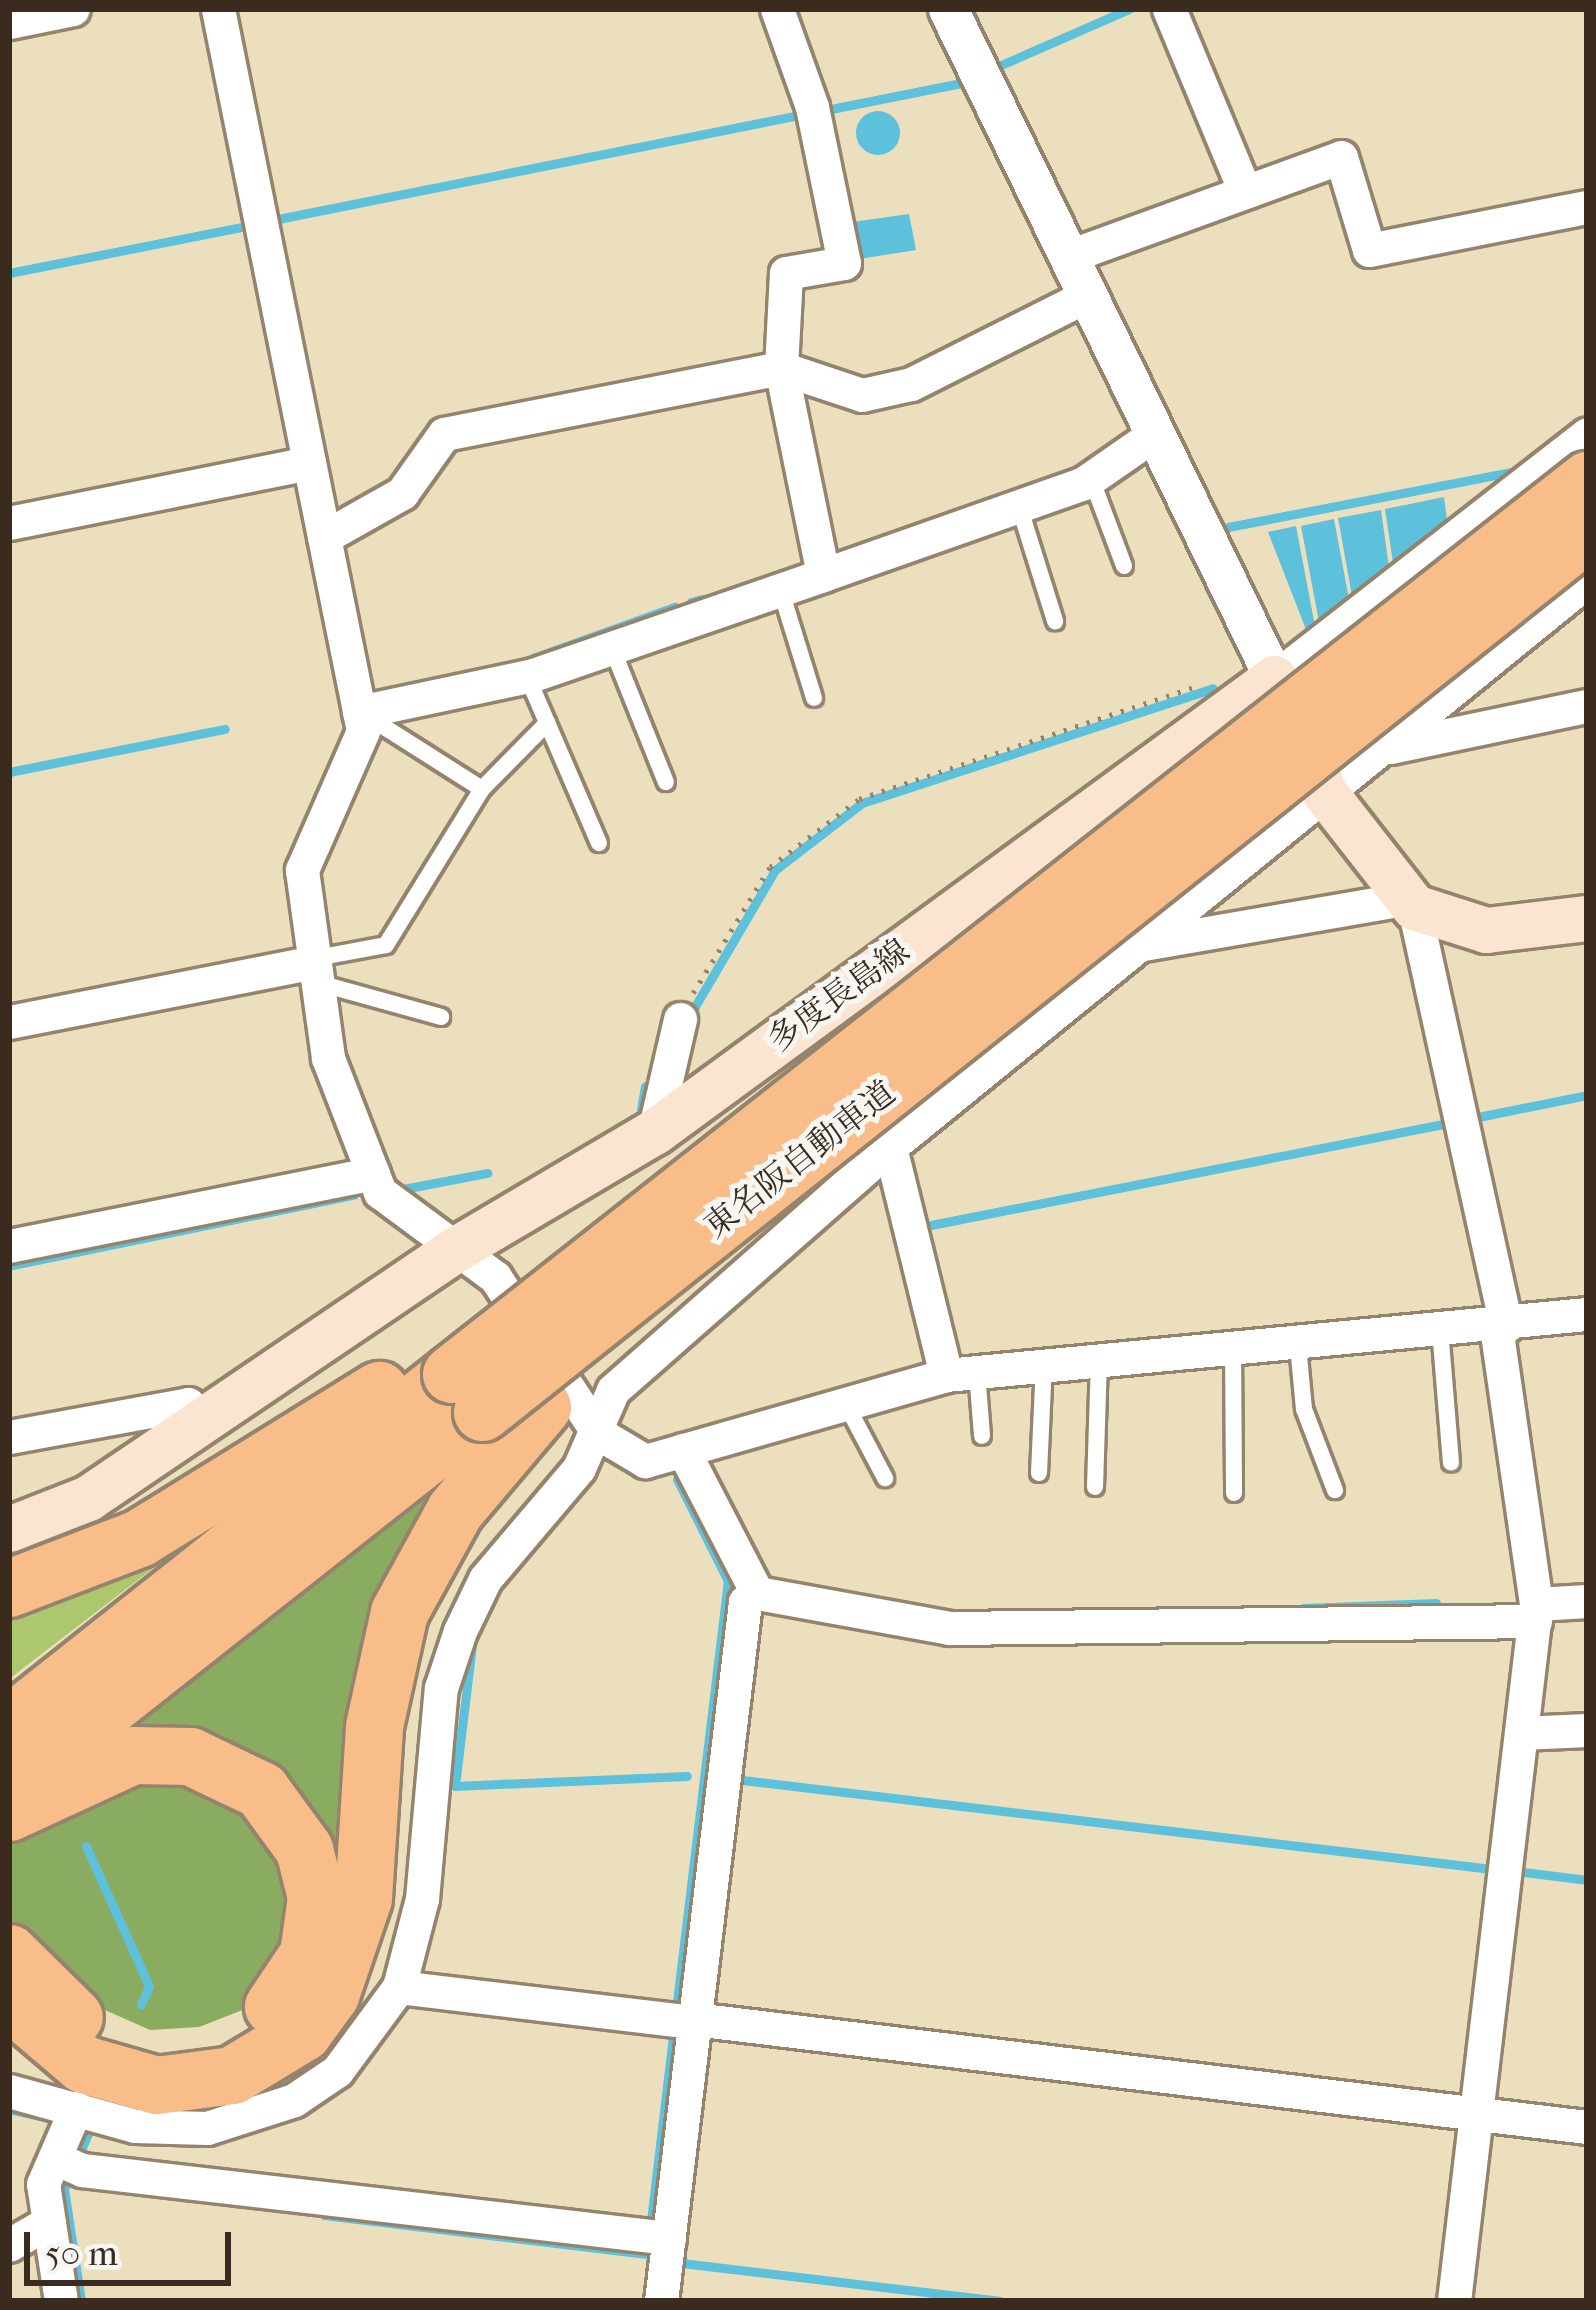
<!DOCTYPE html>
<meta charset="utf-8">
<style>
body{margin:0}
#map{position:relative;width:1596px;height:2310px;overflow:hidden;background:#ecdfbe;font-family:"IM FELL French Canon","Noto Serif JP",serif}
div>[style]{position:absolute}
.green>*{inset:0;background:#acc76d}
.forest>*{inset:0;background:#89ac60}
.water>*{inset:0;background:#5dc1db}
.round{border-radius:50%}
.stream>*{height:9px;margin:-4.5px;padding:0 4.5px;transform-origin:4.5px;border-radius:4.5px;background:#5dc1db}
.path>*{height:4.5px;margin-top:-2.25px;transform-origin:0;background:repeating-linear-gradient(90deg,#94846e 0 3px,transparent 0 12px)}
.roads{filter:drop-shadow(3px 0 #94846e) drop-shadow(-3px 0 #94846e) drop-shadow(0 3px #94846e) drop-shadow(0 -3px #94846e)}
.service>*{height:16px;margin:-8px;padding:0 8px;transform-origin:8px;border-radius:8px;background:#fff}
.minor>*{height:33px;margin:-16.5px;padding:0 16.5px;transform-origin:16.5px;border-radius:16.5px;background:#fff}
.tertiary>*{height:39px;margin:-19.5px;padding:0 19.5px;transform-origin:19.5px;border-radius:19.5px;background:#fff}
.secondary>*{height:45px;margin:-22.5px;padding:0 22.5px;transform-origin:22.5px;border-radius:22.5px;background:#fce5d0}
.motorway>*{height:57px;margin:-28.5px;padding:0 28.5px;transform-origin:28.5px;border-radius:28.5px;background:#f8bd89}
.bridges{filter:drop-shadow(3px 0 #94846e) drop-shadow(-3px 0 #94846e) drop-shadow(0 3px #94846e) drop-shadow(0 -3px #94846e)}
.motorway-bridge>*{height:57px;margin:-28.5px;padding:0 28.5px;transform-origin:28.5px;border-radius:28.5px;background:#f8bd89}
span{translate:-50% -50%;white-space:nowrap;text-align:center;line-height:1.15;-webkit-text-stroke:10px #f6f6f2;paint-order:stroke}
.street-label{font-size:33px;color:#3b2a1e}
.frame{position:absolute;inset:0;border:12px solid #3b2a1e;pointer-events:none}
.scale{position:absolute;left:24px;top:2232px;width:207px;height:54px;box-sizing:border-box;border:6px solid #3b2a1e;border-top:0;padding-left:15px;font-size:36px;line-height:42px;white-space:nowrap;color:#3b2a1e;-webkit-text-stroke:9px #f6f6f2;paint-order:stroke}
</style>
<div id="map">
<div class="green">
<i style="clip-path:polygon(167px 1544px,169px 1556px,9px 1679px,9px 1603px)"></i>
</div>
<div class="forest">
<i style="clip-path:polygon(441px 1477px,446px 1491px,348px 1894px,324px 1847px,100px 1743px)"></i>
<i style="clip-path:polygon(138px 1772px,238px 1789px,296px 1875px,273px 1982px,245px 2009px,199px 2027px,150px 2030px,87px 2002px,9px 1924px,9px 1842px)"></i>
</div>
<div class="water">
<i class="round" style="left:856px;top:111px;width:44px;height:44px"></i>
<i style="clip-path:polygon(909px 214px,916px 250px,853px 260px,845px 223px)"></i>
<i style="clip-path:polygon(1444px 497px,1447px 520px,1393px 563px,1385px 509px)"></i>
<i style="clip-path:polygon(1381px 510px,1389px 567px,1352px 596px,1338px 518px)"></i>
<i style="clip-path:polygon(1334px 519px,1349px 599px,1319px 622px,1301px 526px)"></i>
<i style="clip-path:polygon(1296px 526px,1315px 626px,1307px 632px,1268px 532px)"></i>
<i style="clip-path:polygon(356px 1184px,358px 1199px,9px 1271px,9px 1256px)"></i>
</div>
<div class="stream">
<i style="left:1001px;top:65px;width:140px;rotate:-23.6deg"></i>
<i style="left:821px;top:111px;width:143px;rotate:-11.3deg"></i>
<i style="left:273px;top:220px;width:541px;rotate:-11.29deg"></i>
<i style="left:9px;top:273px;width:248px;rotate:-11.2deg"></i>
<i style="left:1228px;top:527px;width:298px;rotate:-11deg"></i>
<i style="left:691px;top:602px;width:11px;rotate:-15deg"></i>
<i style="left:533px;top:658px;width:151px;rotate:-19.8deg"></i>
<i style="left:9px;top:772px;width:220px;rotate:-11.3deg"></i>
<i style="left:687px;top:1020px;width:174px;rotate:-59.6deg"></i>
<i style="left:775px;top:870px;width:110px;rotate:-37.6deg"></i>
<i style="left:862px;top:803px;width:369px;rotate:-18.1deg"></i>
<i style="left:641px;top:1109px;width:23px;rotate:-80deg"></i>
<i style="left:1478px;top:1117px;width:111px;rotate:-11.4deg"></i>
<i style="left:403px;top:1189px;width:86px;rotate:-10.8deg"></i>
<i style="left:931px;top:1225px;width:522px;rotate:-11.16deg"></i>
<i style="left:1303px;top:1608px;width:133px;rotate:-2.2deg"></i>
<i style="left:472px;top:1645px;width:142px;rotate:96.9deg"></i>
<i style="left:455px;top:1786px;width:232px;rotate:-2.5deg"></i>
<i style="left:742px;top:1780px;width:755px;rotate:6.77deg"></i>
<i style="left:86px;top:1846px;width:154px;rotate:65.8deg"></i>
<i style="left:149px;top:1986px;width:20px;rotate:114deg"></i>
<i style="left:1516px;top:1871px;width:72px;rotate:7.2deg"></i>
<i style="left:676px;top:2010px;width:432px;rotate:-83.1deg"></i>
<i style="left:728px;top:1581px;width:114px;rotate:-116.6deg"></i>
<i style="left:9px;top:2109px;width:31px;rotate:13deg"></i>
<i style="left:324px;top:2215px;width:325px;rotate:6.9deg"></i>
<i style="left:647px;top:2254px;width:229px;rotate:-83.2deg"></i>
<i style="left:673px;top:2262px;width:328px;rotate:6.8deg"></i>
<i style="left:81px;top:2301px;width:113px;rotate:-98.6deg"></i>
<i style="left:64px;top:2189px;width:68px;rotate:-66.5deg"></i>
</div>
<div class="path">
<i style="left:693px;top:993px;width:148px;rotate:-58.6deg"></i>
<i style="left:770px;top:867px;width:112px;rotate:-37.4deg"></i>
<i style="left:859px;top:799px;width:359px;rotate:-18.5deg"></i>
</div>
<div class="roads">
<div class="service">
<i style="left:1091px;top:478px;width:94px;rotate:69.4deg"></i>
<i style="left:1019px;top:506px;width:121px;rotate:72.6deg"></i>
<i style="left:780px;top:588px;width:115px;rotate:72.8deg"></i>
<i style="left:610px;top:643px;width:150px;rotate:68.1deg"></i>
<i style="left:527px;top:676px;width:182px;rotate:66.7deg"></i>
<i style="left:367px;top:716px;width:136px;rotate:32.4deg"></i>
<i style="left:311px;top:959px;width:76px;rotate:-10.6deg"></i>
<i style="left:386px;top:945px;width:183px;rotate:-58.4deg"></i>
<i style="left:482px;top:789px;width:93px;rotate:-45.4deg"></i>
<i style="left:315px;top:982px;width:131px;rotate:15.5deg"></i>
<i style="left:1440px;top:1329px;width:134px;rotate:85.3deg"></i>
<i style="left:1297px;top:1335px;width:74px;rotate:84.6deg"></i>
<i style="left:1304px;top:1409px;width:87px;rotate:69.1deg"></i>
<i style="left:1233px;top:1344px;width:149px;rotate:89.6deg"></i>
<i style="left:977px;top:1372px;width:64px;rotate:85.5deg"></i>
<i style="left:846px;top:1404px;width:84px;rotate:62.2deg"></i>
<i style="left:1039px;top:1473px;width:109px;rotate:-87.4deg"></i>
<i style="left:1095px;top:1487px;width:129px;rotate:-88.2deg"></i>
</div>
<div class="minor">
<i style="left:218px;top:9px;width:736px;rotate:78.64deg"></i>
<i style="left:363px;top:731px;width:152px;rotate:113.7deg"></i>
<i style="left:302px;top:870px;width:190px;rotate:82.1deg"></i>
<i style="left:328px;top:1058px;width:144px;rotate:68.8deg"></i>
<i style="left:380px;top:1192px;width:143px;rotate:36.5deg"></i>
<i style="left:495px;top:1277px;width:187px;rotate:56.6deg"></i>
<i style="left:598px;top:1433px;width:55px;rotate:30.8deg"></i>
<i style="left:645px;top:1461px;width:313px;rotate:-15.9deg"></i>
<i style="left:946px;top:1375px;width:644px;rotate:-5.44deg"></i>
<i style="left:777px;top:9px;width:104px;rotate:70.3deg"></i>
<i style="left:812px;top:107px;width:159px;rotate:78.4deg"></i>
<i style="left:844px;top:263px;width:59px;rotate:170.2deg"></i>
<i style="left:786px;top:273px;width:95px;rotate:93deg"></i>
<i style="left:781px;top:368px;width:211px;rotate:78.5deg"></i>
<i style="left:1169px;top:9px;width:198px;rotate:67.4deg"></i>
<i style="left:9px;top:22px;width:65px;rotate:-11.5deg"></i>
<i style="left:1072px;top:255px;width:286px;rotate:-20deg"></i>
<i style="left:1341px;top:157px;width:97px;rotate:73.2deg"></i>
<i style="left:1369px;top:250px;width:222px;rotate:-11.2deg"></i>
<i style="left:9px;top:523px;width:306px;rotate:-11.3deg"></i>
<i style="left:324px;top:537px;width:90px;rotate:-29.4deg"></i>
<i style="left:402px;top:493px;width:72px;rotate:-54.6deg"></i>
<i style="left:444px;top:434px;width:343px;rotate:-11.1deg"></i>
<i style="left:781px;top:368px;width:85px;rotate:18.4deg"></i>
<i style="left:862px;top:395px;width:50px;rotate:-12.7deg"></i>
<i style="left:911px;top:384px;width:200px;rotate:-26.7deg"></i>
<i style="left:1274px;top:678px;width:397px;rotate:-37.9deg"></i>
<i style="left:359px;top:712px;width:178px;rotate:-12deg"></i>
<i style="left:533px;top:675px;width:307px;rotate:-19deg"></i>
<i style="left:823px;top:575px;width:277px;rotate:-19.4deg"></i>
<i style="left:1084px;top:483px;width:88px;rotate:-34.8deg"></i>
<i style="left:1390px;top:747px;width:201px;rotate:-11.8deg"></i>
<i style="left:1414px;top:907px;width:429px;rotate:77.6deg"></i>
<i style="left:1132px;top:946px;width:277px;rotate:-9.8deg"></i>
<i style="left:9px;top:1022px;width:308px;rotate:-11.1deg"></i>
<i style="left:654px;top:1132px;width:116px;rotate:-77deg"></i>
<i style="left:890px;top:1147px;width:235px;rotate:76.2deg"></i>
<i style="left:9px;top:1246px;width:371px;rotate:-11.3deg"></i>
<i style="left:9px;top:1437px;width:182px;rotate:-10.4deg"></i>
<i style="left:188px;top:1404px;width:22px;rotate:51deg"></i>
<i style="left:683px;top:1450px;width:161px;rotate:62.6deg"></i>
<i style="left:757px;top:1593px;width:195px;rotate:10.3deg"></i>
<i style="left:949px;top:1628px;width:586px;rotate:-0.68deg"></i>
<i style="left:1536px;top:1604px;width:51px;rotate:-3.4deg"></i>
<i style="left:1521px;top:1733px;width:66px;rotate:-2.6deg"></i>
<i style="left:399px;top:1987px;width:296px;rotate:6.8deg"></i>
<i style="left:694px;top:2019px;width:900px;rotate:6.9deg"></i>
<i style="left:9px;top:2091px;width:131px;rotate:15.5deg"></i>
<i style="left:135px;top:2126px;width:72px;rotate:1.6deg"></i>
<i style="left:207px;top:2128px;width:91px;rotate:-17.8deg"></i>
<i style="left:294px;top:2100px;width:52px;rotate:-34deg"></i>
<i style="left:337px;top:2071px;width:104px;rotate:-53.6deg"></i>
<i style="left:399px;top:1987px;width:91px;rotate:-75.4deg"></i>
<i style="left:422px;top:1899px;width:212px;rotate:-84.9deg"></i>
<i style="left:441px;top:1688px;width:60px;rotate:-71.6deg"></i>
<i style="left:460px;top:1631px;width:58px;rotate:-64.3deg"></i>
<i style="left:485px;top:1579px;width:145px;rotate:-49.7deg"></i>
<i style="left:579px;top:1468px;width:85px;rotate:-66.4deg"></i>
<i style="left:613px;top:1390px;width:368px;rotate:-41.3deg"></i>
<i style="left:890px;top:1147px;width:898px;rotate:-39.08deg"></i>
<i style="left:55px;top:2158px;width:30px;rotate:24deg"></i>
<i style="left:82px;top:2170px;width:591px;rotate:6.61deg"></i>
<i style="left:9px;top:2245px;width:46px;rotate:-29.9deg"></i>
<i style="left:61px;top:2301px;width:118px;rotate:-98.7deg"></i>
<i style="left:43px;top:2184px;width:83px;rotate:-66.5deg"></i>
<i style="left:661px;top:2301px;width:704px;rotate:-83.15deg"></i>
<i style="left:745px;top:1602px;width:15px;rotate:-37deg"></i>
<i style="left:1454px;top:2301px;width:702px;rotate:-83.29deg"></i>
<i style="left:1536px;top:1604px;width:281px;rotate:-98.2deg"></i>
</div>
<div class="tertiary">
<i style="left:948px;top:9px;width:744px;rotate:64.02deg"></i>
</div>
<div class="secondary">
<i style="left:9px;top:1529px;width:85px;rotate:-21.4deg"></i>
<i style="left:88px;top:1498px;width:444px;rotate:-34.1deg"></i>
<i style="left:456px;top:1249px;width:230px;rotate:-30.6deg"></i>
<i style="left:654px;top:1132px;width:768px;rotate:-36.21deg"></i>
<i style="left:1274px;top:678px;width:126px;rotate:66.1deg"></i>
<i style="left:1325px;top:793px;width:145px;rotate:52deg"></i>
<i style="left:1414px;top:907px;width:76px;rotate:17.7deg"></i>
<i style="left:1486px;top:930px;width:102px;rotate:-6.8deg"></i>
</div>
<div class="motorway">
<i style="left:9px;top:1588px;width:139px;rotate:-21deg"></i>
<i style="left:139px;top:1538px;width:282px;rotate:-31.7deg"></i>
<i style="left:9px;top:1724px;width:564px;rotate:-38.37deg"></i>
<i style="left:19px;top:1777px;width:590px;rotate:-38.25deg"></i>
<i style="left:9px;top:1812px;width:136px;rotate:-24.7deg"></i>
<i style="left:133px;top:1755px;width:57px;rotate:1deg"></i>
<i style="left:190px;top:1756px;width:79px;rotate:25.6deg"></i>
<i style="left:261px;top:1790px;width:73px;rotate:53.9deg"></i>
<i style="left:304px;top:1849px;width:49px;rotate:76deg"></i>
<i style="left:316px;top:1897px;width:58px;rotate:98deg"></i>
<i style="left:308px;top:1954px;width:63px;rotate:123.9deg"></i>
<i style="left:9px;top:1953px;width:91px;rotate:44.6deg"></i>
<i style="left:9px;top:2001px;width:97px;rotate:40.4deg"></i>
<i style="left:83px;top:2064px;width:76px;rotate:16deg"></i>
<i style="left:156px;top:2085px;width:77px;rotate:-7.5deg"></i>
<i style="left:232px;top:2075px;width:83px;rotate:-31.2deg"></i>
<i style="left:303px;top:2032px;width:46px;rotate:-53.9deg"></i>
<i style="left:330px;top:1995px;width:102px;rotate:-71.2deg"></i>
<i style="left:363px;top:1898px;width:172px;rotate:-86.3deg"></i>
<i style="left:374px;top:1726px;width:117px;rotate:-77.6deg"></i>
<i style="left:399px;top:1612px;width:116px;rotate:-61.2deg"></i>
<i style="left:455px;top:1510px;width:135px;rotate:-49.8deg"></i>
</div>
</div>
<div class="bridges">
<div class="motorway-bridge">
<i style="left:451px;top:1374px;width:1446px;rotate:-38.2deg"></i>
<i style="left:482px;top:1412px;width:1413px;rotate:-38.53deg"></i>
</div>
</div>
<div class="street-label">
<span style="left:839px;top:996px;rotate:-36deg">多度長島線</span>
<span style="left:800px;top:1160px;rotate:-38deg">東名阪自動車道</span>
</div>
<div class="frame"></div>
<div class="scale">50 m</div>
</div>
